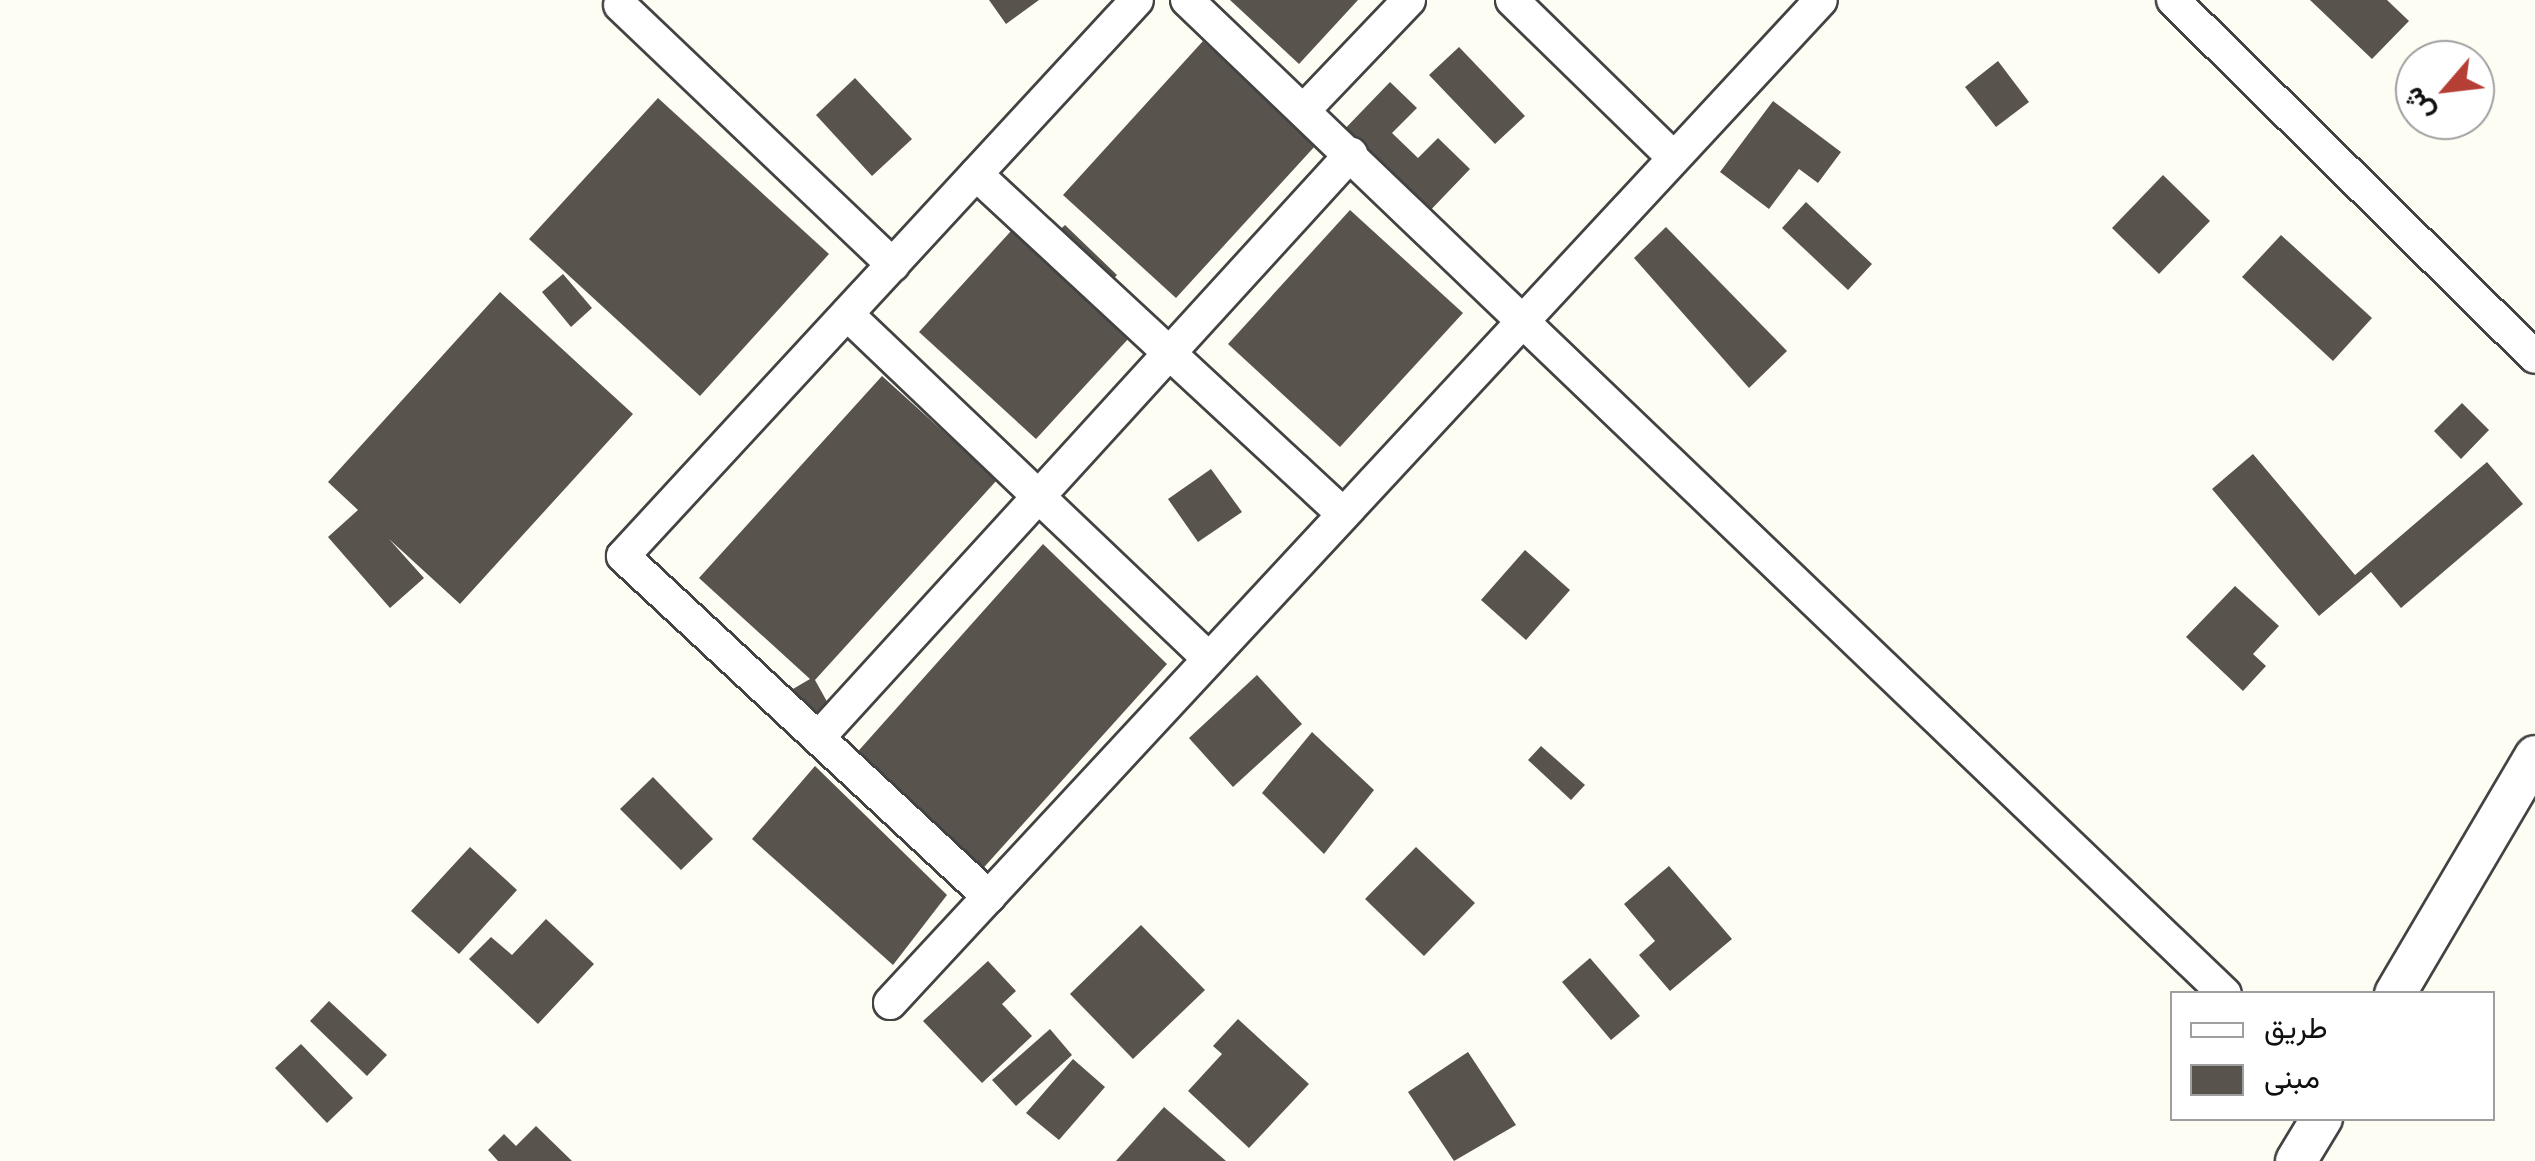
<!DOCTYPE html>
<meta charset="utf-8">
<style>
body{margin:0}
#map{position:relative;width:2535px;height:1161px;overflow:hidden;background:#fefdf4;font-family:Georgia,Vazirmatn,serif}
div>[style]{position:absolute}
.building>*{inset:0;background:#58534d}
.roads{filter:drop-shadow(2px 0 #434343) drop-shadow(-2px 0 #434343) drop-shadow(0 2px #434343) drop-shadow(0 -2px #434343)}
.minor>*{height:32px;margin:-16px;padding:0 16px;transform-origin:16px;border-radius:16px;background:#fff}
.tertiary>*{height:40px;margin:-20px;padding:0 20px;transform-origin:20px;border-radius:20px;background:#fff}
span{translate:-50% -50%;white-space:nowrap;text-align:center;line-height:1.15;-webkit-text-stroke:10px #fff;paint-order:stroke}
.legend{position:absolute;left:2170px;top:991px;width:325px;height:130px;box-sizing:border-box;background:#fff;border:2px solid #9f9f9f;margin:0;padding:12px 18px;list-style:none;font-size:30px;color:#101010}
.legend li{display:flex;align-items:center;gap:20px;height:50px}
.legend b{width:50px;border:2px solid #9f9f9f}
.north{position:absolute;left:2395px;top:40px;width:100px;height:100px;box-sizing:border-box;background:#fff;border:2px solid #9f9f9f;border-radius:50%;rotate:242deg;font-size:28px;font-weight:700;line-height:40px;text-align:center;color:#101010}
.north::after{content:'';display:block;margin:auto;width:35px;height:45px;background:#b53f34;clip-path:polygon(50% 0,100% 100%,50% 72%,0 100%)}
</style>
<div id="map">
<div class="building">
<i style="clip-path:polygon(989px 0,1039px 0,1006px 24px)"></i>
<i style="clip-path:polygon(1230px 0,1358px 0,1299px 64px)"></i>
<i style="clip-path:polygon(2310px 0,2387px 0,2409px 21px,2372px 59px)"></i>
<i style="clip-path:polygon(1203px 41px,1316px 145px,1176px 298px,1063px 195px)"></i>
<i style="clip-path:polygon(1459px 47px,1525px 116px,1495px 144px,1429px 75px)"></i>
<i style="clip-path:polygon(1998px 61px,2029px 102px,1996px 127px,1965px 87px)"></i>
<i style="clip-path:polygon(855px 78px,912px 139px,872px 176px,816px 115px)"></i>
<i style="clip-path:polygon(1390px 82px,1417px 108px,1392px 133px,1418px 158px,1438px 138px,1470px 169px,1423px 218px,1338px 136px)"></i>
<i style="clip-path:polygon(658px 98px,829px 254px,700px 396px,529px 239px)"></i>
<i style="clip-path:polygon(1773px 101px,1841px 152px,1818px 183px,1799px 169px,1769px 209px,1720px 172px)"></i>
<i style="clip-path:polygon(2163px 175px,2210px 221px,2159px 274px,2112px 228px)"></i>
<i style="clip-path:polygon(1806px 202px,1872px 264px,1848px 290px,1782px 228px)"></i>
<i style="clip-path:polygon(1350px 210px,1463px 313px,1340px 447px,1228px 344px)"></i>
<i style="clip-path:polygon(1065px 225px,1117px 275px,1103px 290px,1050px 239px)"></i>
<i style="clip-path:polygon(1666px 227px,1787px 351px,1749px 388px,1634px 258px)"></i>
<i style="clip-path:polygon(1011px 231px,1129px 338px,1036px 439px,919px 332px)"></i>
<i style="clip-path:polygon(2281px 235px,2372px 318px,2333px 361px,2242px 277px)"></i>
<i style="clip-path:polygon(563px 274px,592px 308px,571px 327px,542px 292px)"></i>
<i style="clip-path:polygon(500px 292px,633px 414px,460px 604px,389px 539px,424px 578px,390px 608px,328px 537px,358px 510px,328px 482px)"></i>
<i style="clip-path:polygon(882px 376px,997px 480px,815px 680px,830px 707px,798px 726px,781px 696px,810px 679px,699px 578px)"></i>
<i style="clip-path:polygon(2462px 403px,2489px 430px,2461px 459px,2434px 431px)"></i>
<i style="clip-path:polygon(2253px 454px,2355px 575px,2487px 462px,2523px 504px,2401px 608px,2371px 572px,2319px 616px,2212px 489px)"></i>
<i style="clip-path:polygon(1211px 469px,1242px 512px,1198px 542px,1168px 499px)"></i>
<i style="clip-path:polygon(1043px 544px,1167px 664px,977px 875px,853px 757px)"></i>
<i style="clip-path:polygon(1525px 550px,1570px 590px,1526px 640px,1481px 600px)"></i>
<i style="clip-path:polygon(2235px 586px,2279px 626px,2253px 654px,2266px 666px,2243px 691px,2186px 637px)"></i>
<i style="clip-path:polygon(1257px 675px,1302px 724px,1233px 787px,1189px 738px)"></i>
<i style="clip-path:polygon(1312px 732px,1374px 790px,1324px 854px,1262px 793px)"></i>
<i style="clip-path:polygon(1541px 746px,1585px 785px,1571px 800px,1528px 760px)"></i>
<i style="clip-path:polygon(815px 766px,947px 895px,893px 965px,752px 839px)"></i>
<i style="clip-path:polygon(653px 777px,713px 839px,681px 870px,620px 809px)"></i>
<i style="clip-path:polygon(470px 847px,517px 890px,459px 954px,411px 911px)"></i>
<i style="clip-path:polygon(1416px 847px,1475px 903px,1424px 956px,1365px 899px)"></i>
<i style="clip-path:polygon(1669px 866px,1732px 939px,1670px 991px,1639px 955px,1655px 941px,1624px 904px)"></i>
<i style="clip-path:polygon(546px 919px,594px 964px,538px 1024px,469px 959px,491px 937px,512px 955px)"></i>
<i style="clip-path:polygon(1141px 925px,1205px 990px,1133px 1059px,1070px 994px)"></i>
<i style="clip-path:polygon(1590px 958px,1640px 1016px,1611px 1040px,1562px 982px)"></i>
<i style="clip-path:polygon(988px 961px,1016px 991px,1002px 1004px,1032px 1036px,982px 1083px,923px 1021px)"></i>
<i style="clip-path:polygon(329px 1001px,387px 1055px,367px 1076px,310px 1021px)"></i>
<i style="clip-path:polygon(1238px 1019px,1309px 1084px,1249px 1148px,1188px 1091px,1222px 1054px,1213px 1046px)"></i>
<i style="clip-path:polygon(1050px 1029px,1072px 1055px,1016px 1106px,992px 1080px)"></i>
<i style="clip-path:polygon(301px 1044px,353px 1098px,327px 1123px,275px 1068px)"></i>
<i style="clip-path:polygon(1468px 1052px,1516px 1125px,1454px 1161px,1408px 1092px)"></i>
<i style="clip-path:polygon(1073px 1059px,1105px 1087px,1059px 1140px,1026px 1113px)"></i>
<i style="clip-path:polygon(1164px 1107px,1226px 1161px,1116px 1161px)"></i>
<i style="clip-path:polygon(536px 1126px,572px 1161px,498px 1161px,488px 1150px,504px 1134px,516px 1146px)"></i>
</div>
<div class="roads">
<div class="minor">
<i style="left:1187px;top:0;width:1437px;rotate:43.76deg"></i>
<i style="left:1512px;top:0;width:226px;rotate:44.3deg"></i>
<i style="left:2173px;top:0;width:508px;rotate:44.6deg"></i>
<i style="left:620px;top:5px;width:377px;rotate:43.6deg"></i>
<i style="left:1304px;top:110px;width:152px;rotate:-46.3deg"></i>
<i style="left:976px;top:174px;width:500px;rotate:42.81deg"></i>
<i style="left:847px;top:314px;width:500px;rotate:43.62deg"></i>
<i style="left:818px;top:738px;width:791px;rotate:-47.61deg"></i>
<i style="left:989px;top:897px;width:500px;rotate:-137.03deg"></i>
<i style="left:623px;top:556px;width:757px;rotate:-47.25deg"></i>
<i style="left:890px;top:1003px;width:1368px;rotate:-47.13deg"></i>
</div>
<div class="tertiary">
<i style="left:2395px;top:994px;width:276px;rotate:-59.5deg"></i>
<i style="left:2296px;top:1161px;width:50px;rotate:-58.8deg"></i>
</div>
</div>
<ul class="legend">
<li><b style="height:12px;background:#fff"></b>طريق</li>
<li><b style="height:28px;background:#58534d"></b>مبنى</li>
</ul>
<div class="north">ش</div>
</div>
